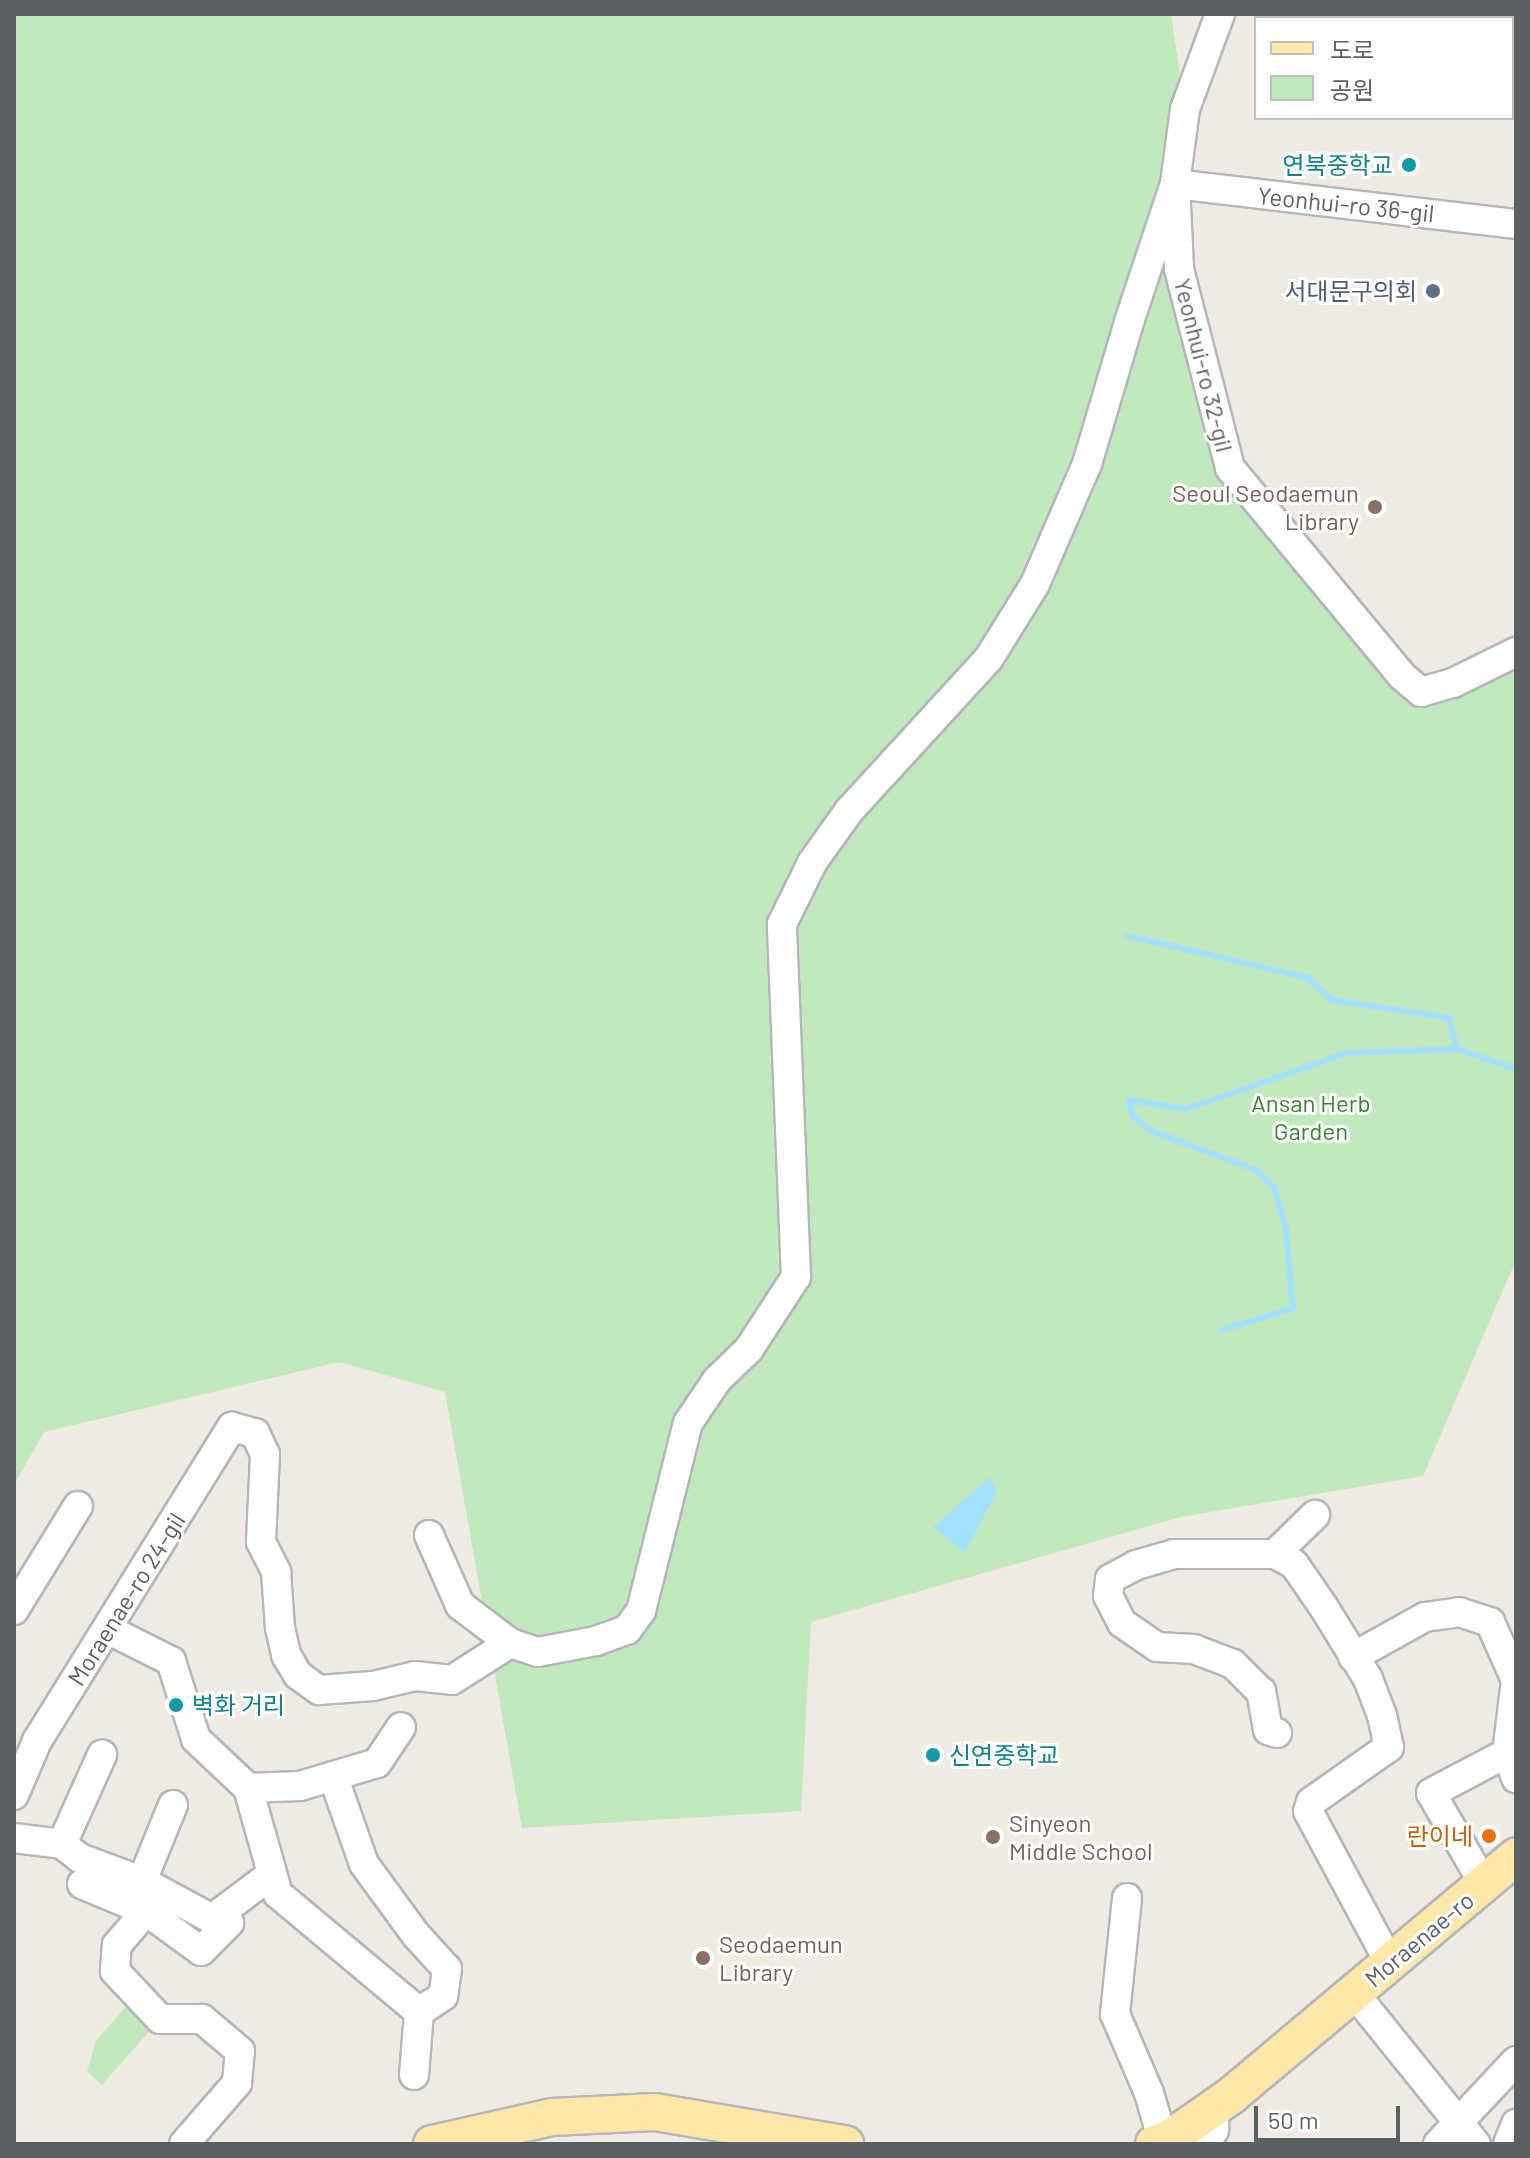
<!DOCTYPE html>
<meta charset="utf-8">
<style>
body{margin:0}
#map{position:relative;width:1530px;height:2158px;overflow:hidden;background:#efeae2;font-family:Barlow,"Noto Sans KR",sans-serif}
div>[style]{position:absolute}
.green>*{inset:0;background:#c2e8bd}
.water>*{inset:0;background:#a2e1ff}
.stream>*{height:6px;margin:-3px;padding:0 3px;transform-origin:3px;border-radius:3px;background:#a2e1ff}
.roads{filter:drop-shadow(2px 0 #b3b7bb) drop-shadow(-2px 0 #b3b7bb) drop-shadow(0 2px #b3b7bb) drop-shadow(0 -2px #b3b7bb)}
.minor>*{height:28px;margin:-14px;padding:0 14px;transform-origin:14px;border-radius:14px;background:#fff}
.major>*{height:36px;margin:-18px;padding:0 18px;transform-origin:18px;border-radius:18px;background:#ffe7a7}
.dots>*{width:22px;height:22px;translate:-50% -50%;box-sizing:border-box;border:4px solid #fff;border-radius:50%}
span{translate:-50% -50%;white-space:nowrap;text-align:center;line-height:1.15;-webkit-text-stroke:6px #fff;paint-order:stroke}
.culture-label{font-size:24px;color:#0d838f}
.right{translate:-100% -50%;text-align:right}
.left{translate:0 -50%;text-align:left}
.street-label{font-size:24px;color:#5b6064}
.service-label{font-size:24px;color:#4e5e75}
.education-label{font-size:24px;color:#785e54}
.park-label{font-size:24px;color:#35872f}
.food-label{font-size:24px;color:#c56008}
.frame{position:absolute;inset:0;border:16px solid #5b6064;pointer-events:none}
.legend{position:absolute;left:1254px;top:16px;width:260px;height:104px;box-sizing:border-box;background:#fff;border:2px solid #bdbfc1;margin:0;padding:10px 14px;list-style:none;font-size:24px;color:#5b6064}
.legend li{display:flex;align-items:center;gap:16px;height:40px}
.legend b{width:40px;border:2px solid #bdbfc1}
.scale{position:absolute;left:1254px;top:2106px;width:146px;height:36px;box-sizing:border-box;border:4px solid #5b6064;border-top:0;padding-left:10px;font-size:24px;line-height:28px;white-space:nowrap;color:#5b6064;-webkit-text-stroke:6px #fff;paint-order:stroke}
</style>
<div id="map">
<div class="green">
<i style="clip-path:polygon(14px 14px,1171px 14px,1185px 109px,1175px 184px,1230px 468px,1421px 692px,1516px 652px,1516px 1260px,1423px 1476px,1181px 1517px,811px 1622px,801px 1811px,522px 1828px,445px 1392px,339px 1362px,44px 1432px,14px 1485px)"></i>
<i style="clip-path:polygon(128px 2004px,154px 2026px,102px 2085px,87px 2071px,96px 2041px)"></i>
</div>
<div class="water">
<i style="clip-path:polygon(990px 1477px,997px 1491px,965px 1552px,933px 1527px)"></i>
</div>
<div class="stream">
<i style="left:1128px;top:936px;width:185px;rotate:13.1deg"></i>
<i style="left:1308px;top:978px;width:33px;rotate:43deg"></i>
<i style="left:1332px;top:1000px;width:118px;rotate:8.7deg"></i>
<i style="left:1449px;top:1018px;width:32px;rotate:76deg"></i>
<i style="left:1222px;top:1330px;width:74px;rotate:-17.2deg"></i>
<i style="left:1293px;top:1308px;width:79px;rotate:-95.1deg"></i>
<i style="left:1286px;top:1229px;width:44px;rotate:-105.9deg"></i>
<i style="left:1274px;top:1187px;width:25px;rotate:-137deg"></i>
<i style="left:1256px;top:1170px;width:114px;rotate:-159.5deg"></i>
<i style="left:1149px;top:1130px;width:23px;rotate:-137deg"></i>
<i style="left:1132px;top:1114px;width:14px;rotate:-102deg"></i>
<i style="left:1129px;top:1100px;width:59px;rotate:8.8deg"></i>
<i style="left:1187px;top:1109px;width:169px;rotate:-19.4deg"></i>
<i style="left:1346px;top:1053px;width:111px;rotate:-2.1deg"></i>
<i style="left:1457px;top:1049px;width:62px;rotate:18.7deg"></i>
</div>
<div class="roads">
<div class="minor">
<i style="left:1220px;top:14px;width:101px;rotate:110.2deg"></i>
<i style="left:1185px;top:109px;width:76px;rotate:97.6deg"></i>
<i style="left:1175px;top:184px;width:85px;rotate:87.3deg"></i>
<i style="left:1179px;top:269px;width:205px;rotate:75.6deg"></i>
<i style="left:1230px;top:468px;width:270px;rotate:50.4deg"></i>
<i style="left:1402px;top:676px;width:25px;rotate:40deg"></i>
<i style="left:1421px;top:692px;width:33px;rotate:-16deg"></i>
<i style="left:1453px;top:683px;width:70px;rotate:-26.2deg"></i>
<i style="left:1175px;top:184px;width:343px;rotate:6.7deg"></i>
<i style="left:429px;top:1535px;width:77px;rotate:66.1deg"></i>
<i style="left:460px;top:1605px;width:63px;rotate:37.2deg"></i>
<i style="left:510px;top:1643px;width:29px;rotate:18deg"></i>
<i style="left:538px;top:1652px;width:59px;rotate:-10.7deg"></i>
<i style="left:596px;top:1641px;width:33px;rotate:-20deg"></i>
<i style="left:627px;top:1630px;width:24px;rotate:-54deg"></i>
<i style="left:641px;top:1611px;width:194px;rotate:-76deg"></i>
<i style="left:688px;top:1423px;width:52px;rotate:-56deg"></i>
<i style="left:717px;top:1380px;width:45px;rotate:-44.1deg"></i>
<i style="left:749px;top:1349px;width:86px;rotate:-56.9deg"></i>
<i style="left:796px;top:1277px;width:353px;rotate:-92.3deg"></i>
<i style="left:782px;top:924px;width:68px;rotate:-63.8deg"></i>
<i style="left:812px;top:863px;width:64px;rotate:-54.6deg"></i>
<i style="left:849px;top:811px;width:207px;rotate:-47.5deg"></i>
<i style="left:989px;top:658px;width:87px;rotate:-58.1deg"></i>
<i style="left:1035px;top:584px;width:131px;rotate:-66.6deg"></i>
<i style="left:1087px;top:464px;width:148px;rotate:-73.5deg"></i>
<i style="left:1129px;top:322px;width:145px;rotate:-71.6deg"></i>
<i style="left:1275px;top:1554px;width:21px;rotate:28deg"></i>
<i style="left:1294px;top:1564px;width:51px;rotate:55.4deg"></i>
<i style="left:1323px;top:1606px;width:86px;rotate:58.3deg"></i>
<i style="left:1368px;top:1679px;width:39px;rotate:69deg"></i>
<i style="left:1382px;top:1715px;width:33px;rotate:78deg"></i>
<i style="left:1389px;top:1747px;width:95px;rotate:144.8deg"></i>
<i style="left:1311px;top:1802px;width:9px;rotate:108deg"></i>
<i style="left:1308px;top:1811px;width:173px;rotate:61.7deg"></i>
<i style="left:14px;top:1610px;width:122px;rotate:-58.4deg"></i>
<i style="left:107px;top:1629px;width:72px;rotate:26.6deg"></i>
<i style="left:171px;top:1661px;width:82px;rotate:72.2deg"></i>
<i style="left:196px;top:1739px;width:71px;rotate:43.3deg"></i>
<i style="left:248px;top:1788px;width:52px;rotate:-2.2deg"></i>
<i style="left:300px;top:1786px;width:80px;rotate:-16.6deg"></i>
<i style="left:377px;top:1763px;width:43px;rotate:-56.3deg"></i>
<i style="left:1353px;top:1657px;width:82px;rotate:-29.1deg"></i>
<i style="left:1425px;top:1617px;width:34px;rotate:-8deg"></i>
<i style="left:1459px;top:1612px;width:33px;rotate:18deg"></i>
<i style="left:1490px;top:1622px;width:64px;rotate:65.9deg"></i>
<i style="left:1516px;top:1680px;width:74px;rotate:97deg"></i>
<i style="left:1507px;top:1753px;width:27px;rotate:70deg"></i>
<i style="left:1277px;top:1733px;width:9px;rotate:-162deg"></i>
<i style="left:1268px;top:1730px;width:39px;rotate:-100deg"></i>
<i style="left:1261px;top:1692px;width:40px;rotate:-135deg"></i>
<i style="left:1233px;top:1664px;width:42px;rotate:-159deg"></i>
<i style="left:1194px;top:1649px;width:37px;rotate:-177deg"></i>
<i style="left:1157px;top:1647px;width:42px;rotate:-145.6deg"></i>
<i style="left:1122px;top:1623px;width:30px;rotate:-117deg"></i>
<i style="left:1108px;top:1596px;width:17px;rotate:-83deg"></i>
<i style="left:1110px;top:1579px;width:30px;rotate:-28deg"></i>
<i style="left:1136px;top:1565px;width:40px;rotate:-16deg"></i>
<i style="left:1174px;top:1554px;width:101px"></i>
<i style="left:1275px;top:1554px;width:56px;rotate:-44.3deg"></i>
<i style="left:333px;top:1776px;width:93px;rotate:70.6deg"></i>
<i style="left:364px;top:1864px;width:88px;rotate:53.8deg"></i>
<i style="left:416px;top:1935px;width:46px;rotate:47.6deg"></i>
<i style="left:447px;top:1969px;width:27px;rotate:98deg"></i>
<i style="left:443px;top:1996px;width:29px;rotate:146deg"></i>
<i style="left:248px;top:1788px;width:110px;rotate:74.2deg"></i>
<i style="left:278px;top:1894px;width:184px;rotate:39.9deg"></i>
<i style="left:419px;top:2012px;width:63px;rotate:94.5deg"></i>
<i style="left:14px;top:1795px;width:59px;rotate:-66.9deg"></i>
<i style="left:37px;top:1741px;width:370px;rotate:-58.2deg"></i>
<i style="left:232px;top:1427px;width:24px;rotate:15deg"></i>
<i style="left:255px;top:1433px;width:23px;rotate:65deg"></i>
<i style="left:265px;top:1454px;width:88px;rotate:92.6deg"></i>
<i style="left:261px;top:1542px;width:34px;rotate:63deg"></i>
<i style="left:276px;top:1572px;width:56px;rotate:85.9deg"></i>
<i style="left:280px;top:1628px;width:28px;rotate:77deg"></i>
<i style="left:286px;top:1655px;width:23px;rotate:59deg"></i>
<i style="left:298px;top:1675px;width:26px;rotate:36deg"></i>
<i style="left:319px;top:1690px;width:54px;rotate:-4.2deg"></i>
<i style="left:373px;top:1686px;width:43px;rotate:-13.4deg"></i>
<i style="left:415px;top:1676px;width:37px;rotate:6deg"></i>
<i style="left:452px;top:1680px;width:69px;rotate:-32.5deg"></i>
<i style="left:14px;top:1838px;width:48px;rotate:7.1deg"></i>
<i style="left:62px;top:1844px;width:23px;rotate:38deg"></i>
<i style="left:80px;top:1858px;width:66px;rotate:20.4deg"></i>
<i style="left:142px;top:1881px;width:80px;rotate:28.5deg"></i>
<i style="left:212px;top:1919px;width:75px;rotate:-36.9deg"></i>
<i style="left:62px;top:1844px;width:98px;rotate:-65.8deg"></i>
<i style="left:142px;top:1881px;width:82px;rotate:-67.8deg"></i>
<i style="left:82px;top:1884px;width:69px;rotate:22.9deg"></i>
<i style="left:1484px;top:1884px;width:105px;rotate:-120.2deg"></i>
<i style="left:1431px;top:1793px;width:86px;rotate:-27.8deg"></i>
<i style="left:1127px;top:1898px;width:117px;rotate:95.9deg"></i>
<i style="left:1115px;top:2014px;width:86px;rotate:66.7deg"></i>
<i style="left:1149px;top:2093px;width:50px;rotate:73.7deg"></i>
<i style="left:1354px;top:1993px;width:194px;rotate:51.1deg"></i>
<i style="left:184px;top:2144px;width:81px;rotate:-49deg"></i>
<i style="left:237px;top:2083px;width:32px;rotate:-85deg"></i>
<i style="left:240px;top:2051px;width:50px;rotate:-139.9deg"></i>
<i style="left:202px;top:2019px;width:42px;rotate:180deg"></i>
<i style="left:160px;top:2019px;width:66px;rotate:-133.2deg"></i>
<i style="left:115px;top:1971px;width:26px;rotate:-86deg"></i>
<i style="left:117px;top:1945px;width:45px;rotate:-49.5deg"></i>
<i style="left:146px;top:1911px;width:68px;rotate:36deg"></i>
<i style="left:201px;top:1951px;width:40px;rotate:-45deg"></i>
<i style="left:1205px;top:2144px;width:17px;rotate:-57deg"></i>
<i style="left:1214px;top:2130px;width:23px;rotate:-88deg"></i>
<i style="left:1438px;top:2144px;width:114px;rotate:-46.8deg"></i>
<i style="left:1508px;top:2144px;width:22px;rotate:-68deg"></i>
</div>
<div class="major">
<i style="left:432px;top:2144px;width:123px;rotate:-12.7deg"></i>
<i style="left:552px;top:2117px;width:103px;rotate:-2.8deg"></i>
<i style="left:655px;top:2112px;width:193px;rotate:9.6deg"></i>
<i style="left:1154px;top:2144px;width:16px;rotate:-18deg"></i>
<i style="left:1169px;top:2139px;width:77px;rotate:-34.9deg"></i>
<i style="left:1232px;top:2095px;width:371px;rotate:-40deg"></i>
</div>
</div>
<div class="dots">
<i style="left:1409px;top:165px;background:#0f9aa8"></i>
<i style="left:1433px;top:291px;background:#5c6f8a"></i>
<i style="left:1375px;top:507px;background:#8d6e63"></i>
<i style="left:176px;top:1705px;background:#0f9aa8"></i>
<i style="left:933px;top:1755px;background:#0f9aa8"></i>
<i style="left:1489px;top:1836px;background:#e8710a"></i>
<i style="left:993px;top:1837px;background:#8d6e63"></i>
<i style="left:703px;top:1958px;background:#8d6e63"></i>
</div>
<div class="culture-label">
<span class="right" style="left:1393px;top:165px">연북중학교</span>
<span class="left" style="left:192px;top:1705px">벽화 거리</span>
<span class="left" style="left:949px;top:1755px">신연중학교</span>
</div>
<div class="street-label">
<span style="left:1346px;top:204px;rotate:6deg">Yeonhui-ro 36-gil</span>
<span style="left:1204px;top:365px;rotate:76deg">Yeonhui-ro 32-gil</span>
<span style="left:126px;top:1599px;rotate:-58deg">Moraenae-ro 24-gil</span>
<span style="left:1419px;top:1939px;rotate:-40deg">Moraenae-ro</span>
</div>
<div class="service-label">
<span class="right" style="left:1417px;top:291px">서대문구의회</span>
</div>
<div class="education-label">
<span class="right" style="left:1359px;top:507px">Seoul Seodaemun<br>Library</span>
<span class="left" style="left:1009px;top:1837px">Sinyeon<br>Middle School</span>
<span class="left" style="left:719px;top:1958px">Seodaemun<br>Library</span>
</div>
<div class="park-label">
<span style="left:1311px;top:1117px">Ansan Herb<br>Garden</span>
</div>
<div class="food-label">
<span class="right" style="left:1473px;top:1836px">란이네</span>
</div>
<div class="frame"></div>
<ul class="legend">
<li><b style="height:10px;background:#ffe7a7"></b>도로</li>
<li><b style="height:22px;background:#c2e8bd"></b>공원</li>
</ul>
<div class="scale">50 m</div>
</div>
